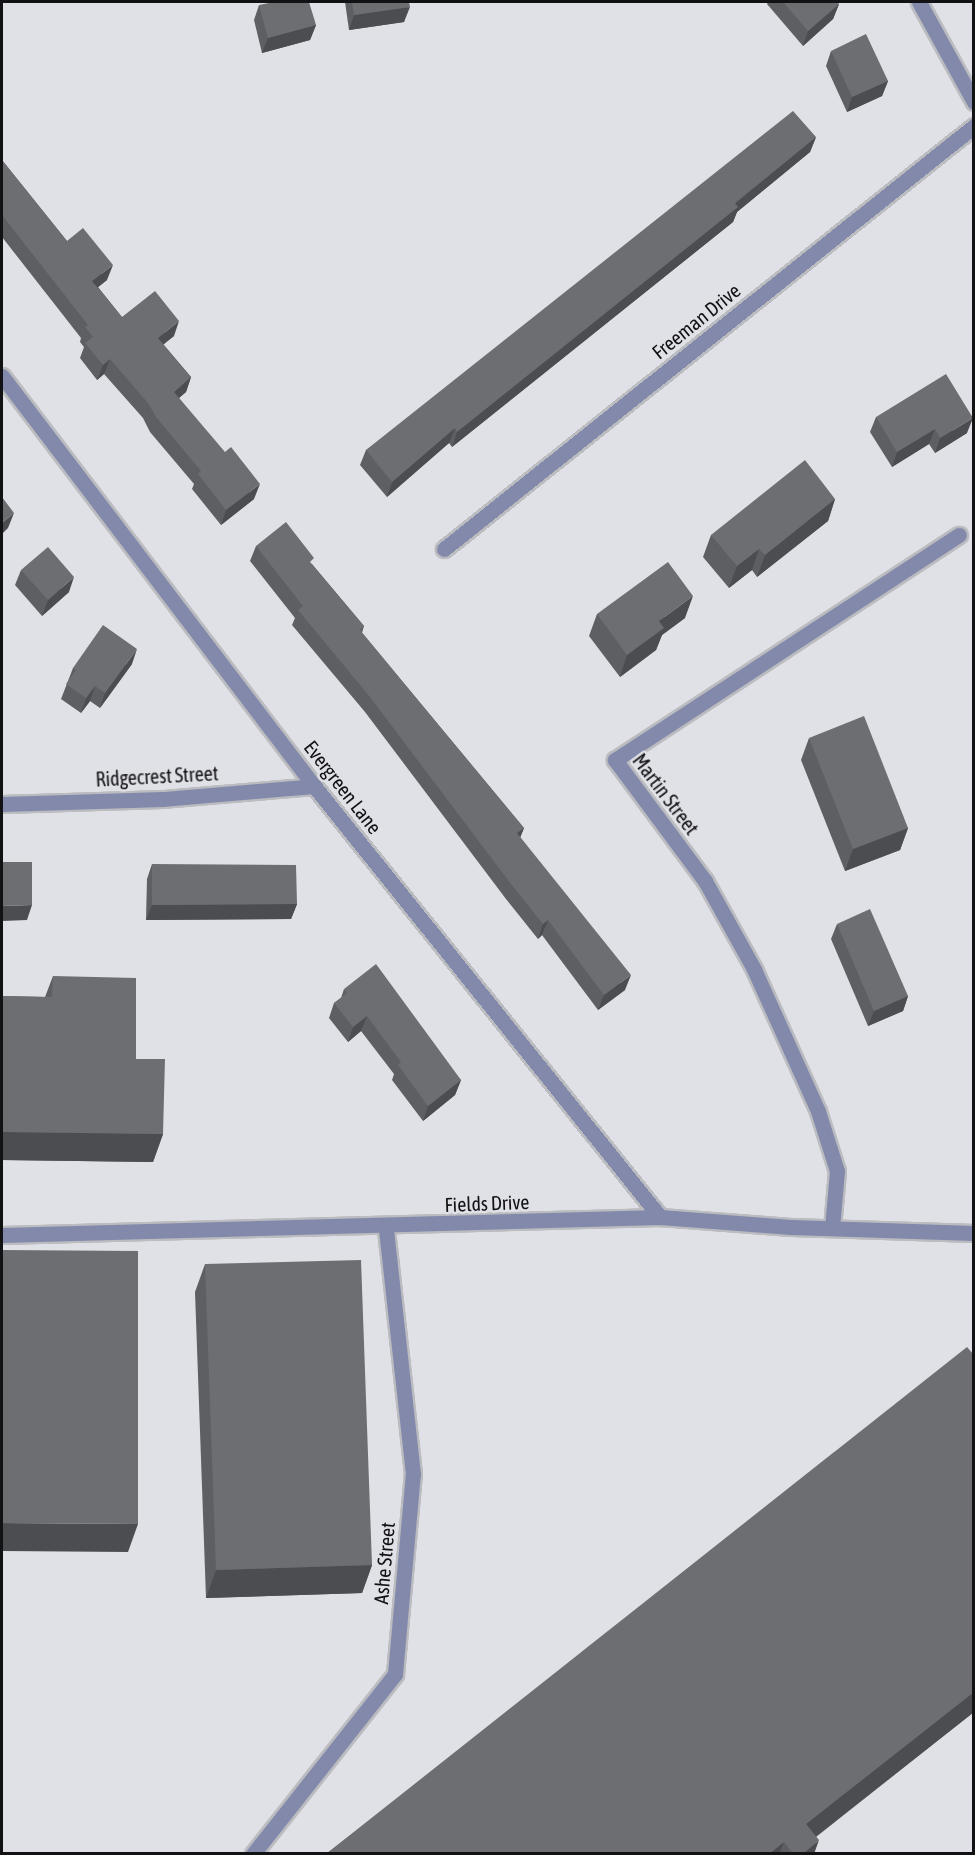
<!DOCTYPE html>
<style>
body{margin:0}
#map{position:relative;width:975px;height:1855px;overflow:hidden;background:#e0e1e6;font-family:"Asap Condensed",sans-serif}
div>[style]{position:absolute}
.roads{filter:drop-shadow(2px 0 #bbbcc0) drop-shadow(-2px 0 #bbbcc0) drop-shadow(0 2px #bbbcc0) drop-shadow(0 -2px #bbbcc0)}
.minor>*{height:15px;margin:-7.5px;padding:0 7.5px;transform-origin:7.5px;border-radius:7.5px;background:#8289aa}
.wall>*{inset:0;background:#5e5f62}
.shaded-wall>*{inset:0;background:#4c4d50}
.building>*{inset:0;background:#6d6e72}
span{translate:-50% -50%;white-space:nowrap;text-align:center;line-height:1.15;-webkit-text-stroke:5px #e0e1e6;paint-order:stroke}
.street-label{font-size:20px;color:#121214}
.frame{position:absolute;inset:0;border:3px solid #121214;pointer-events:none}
</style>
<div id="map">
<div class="roads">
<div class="minor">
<i style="left:919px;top:2px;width:114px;rotate:61.2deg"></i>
<i style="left:2px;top:376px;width:515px;rotate:52.73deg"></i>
<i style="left:314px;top:786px;width:553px;rotate:51.24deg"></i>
<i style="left:444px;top:549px;width:678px;rotate:-38.59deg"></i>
<i style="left:2px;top:804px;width:161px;rotate:-1.8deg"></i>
<i style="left:163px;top:799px;width:152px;rotate:-4.9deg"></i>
<i style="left:832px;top:1228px;width:57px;rotate:-85deg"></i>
<i style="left:837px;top:1171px;width:63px;rotate:-107.6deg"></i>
<i style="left:818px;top:1111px;width:156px;rotate:-114.3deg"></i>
<i style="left:754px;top:969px;width:101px;rotate:-119.1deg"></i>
<i style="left:705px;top:881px;width:151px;rotate:-126.6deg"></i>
<i style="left:615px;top:760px;width:411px;rotate:-33.2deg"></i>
<i style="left:2px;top:1235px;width:658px;rotate:-1.57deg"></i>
<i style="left:660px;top:1217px;width:131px;rotate:4.4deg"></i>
<i style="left:791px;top:1227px;width:183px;rotate:1.9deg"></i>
<i style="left:253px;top:1854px;width:229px;rotate:-51.7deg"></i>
<i style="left:395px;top:1674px;width:201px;rotate:-84.9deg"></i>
<i style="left:413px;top:1474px;width:247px;rotate:-96.3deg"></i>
</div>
</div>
<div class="wall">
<i style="clip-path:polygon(345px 2px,409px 2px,404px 22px,349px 30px)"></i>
<i style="clip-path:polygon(768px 2px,836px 2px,839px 4px,833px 19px,803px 46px,767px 4px)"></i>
<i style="clip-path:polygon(259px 5px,316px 25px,310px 40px,262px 53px,254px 20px)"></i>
<i style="clip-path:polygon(831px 51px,888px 81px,882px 96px,847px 112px,826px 66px)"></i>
<i style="clip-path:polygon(816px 137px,810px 152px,737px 212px,733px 222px,452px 447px,449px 443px,387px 497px,360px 465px,366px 450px)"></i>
<i style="clip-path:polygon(2px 160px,67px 241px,107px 280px,98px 287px,122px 317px,174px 336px,163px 344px,191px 377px,186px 392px,179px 398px,254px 499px,221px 525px,192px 489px,194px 484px,150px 432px,143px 418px,104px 374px,97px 380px,80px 358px,84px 347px,80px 342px,81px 338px,2px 237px)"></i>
<i style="clip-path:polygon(876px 417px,967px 433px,935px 453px,929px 444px,892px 467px,870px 432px)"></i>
<i style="clip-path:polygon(835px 499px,828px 521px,757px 577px,752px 570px,729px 588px,703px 557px,711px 535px)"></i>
<i style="clip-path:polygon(256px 546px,312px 564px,364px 626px,362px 633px,524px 828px,520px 837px,625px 990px,598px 1010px,542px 935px,538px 939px,506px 899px,365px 712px,292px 625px,295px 618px,250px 561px)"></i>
<i style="clip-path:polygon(21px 570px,69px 592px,42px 616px,15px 585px)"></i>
<i style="clip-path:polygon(597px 614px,685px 618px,662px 635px,656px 650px,620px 677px,589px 636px)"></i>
<i style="clip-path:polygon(132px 664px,100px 708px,90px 701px,81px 713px,61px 699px,73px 668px)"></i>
<i style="clip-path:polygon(809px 738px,908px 828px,900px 850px,845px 871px,801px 760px)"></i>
<i style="clip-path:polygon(152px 864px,297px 904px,291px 919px,146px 920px,147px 879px)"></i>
<i style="clip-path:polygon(837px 924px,908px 996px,903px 1011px,868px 1026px,831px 939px)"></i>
<i style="clip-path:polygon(53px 976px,136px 1059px,163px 1134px,153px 1162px,2px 1160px,2px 996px,45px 997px)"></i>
<i style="clip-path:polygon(344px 989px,461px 1080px,455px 1095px,423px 1121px,392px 1080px,394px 1074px,361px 1031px,348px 1042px,329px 1018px,334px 1003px,341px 998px)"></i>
<i style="clip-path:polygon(205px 1264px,372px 1565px,362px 1593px,206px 1598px,195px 1292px)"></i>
<i style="clip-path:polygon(974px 1355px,974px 1712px,816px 1837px,814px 1854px,326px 1854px)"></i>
</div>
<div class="shaded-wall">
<i style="clip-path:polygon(839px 4px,833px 19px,803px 46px,808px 31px)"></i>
<i style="clip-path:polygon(410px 7px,404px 22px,349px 30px,354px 15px)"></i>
<i style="clip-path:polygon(316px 25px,310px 40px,262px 53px,268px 38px)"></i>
<i style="clip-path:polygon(888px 81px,882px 96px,847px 112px,852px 97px)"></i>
<i style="clip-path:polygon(816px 137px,810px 152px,737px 212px,733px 222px,452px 447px,457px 432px)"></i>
<i style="clip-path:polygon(113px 265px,107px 280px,87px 296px,92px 281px)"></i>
<i style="clip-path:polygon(179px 321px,174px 336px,153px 353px,158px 338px)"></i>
<i style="clip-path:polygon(110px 359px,104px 374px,97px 380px,103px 365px)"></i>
<i style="clip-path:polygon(191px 377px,186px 392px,168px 407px,174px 392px)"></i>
<i style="clip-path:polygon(973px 418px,967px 433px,935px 453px,940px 438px)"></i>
<i style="clip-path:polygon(455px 428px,449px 443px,387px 497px,392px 482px)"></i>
<i style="clip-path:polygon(935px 429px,929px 444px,892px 467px,897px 452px)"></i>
<i style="clip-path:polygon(260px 484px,254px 499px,221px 525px,226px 510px)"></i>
<i style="clip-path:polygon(835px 499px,828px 521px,757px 577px,765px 555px)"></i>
<i style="clip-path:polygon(14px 513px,8px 528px,2px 534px,2px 523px)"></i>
<i style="clip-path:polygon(759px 549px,752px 570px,729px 588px,737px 566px)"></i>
<i style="clip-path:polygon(74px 577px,69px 592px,42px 616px,48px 600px)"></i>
<i style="clip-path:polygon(693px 596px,685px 618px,662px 635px,656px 650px,620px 677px,627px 655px,659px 621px)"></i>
<i style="clip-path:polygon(137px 649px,132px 664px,100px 708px,105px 693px)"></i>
<i style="clip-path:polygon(95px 686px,90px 701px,81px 713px,86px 698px)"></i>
<i style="clip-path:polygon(524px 828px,518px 843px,517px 833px)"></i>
<i style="clip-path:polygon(908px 828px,900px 850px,845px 871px,853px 849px)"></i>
<i style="clip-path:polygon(297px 904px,291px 919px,146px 920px,152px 905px)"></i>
<i style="clip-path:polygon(32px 905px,27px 920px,2px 921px,2px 906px)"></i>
<i style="clip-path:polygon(548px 920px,542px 935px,538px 939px,543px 924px)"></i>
<i style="clip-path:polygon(631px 975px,625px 990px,598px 1010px,604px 995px)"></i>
<i style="clip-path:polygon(908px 996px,903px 1011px,868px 1026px,874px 1011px)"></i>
<i style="clip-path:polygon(367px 1016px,361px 1031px,348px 1042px,353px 1027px)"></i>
<i style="clip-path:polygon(461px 1080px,455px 1095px,423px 1121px,428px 1106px)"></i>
<i style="clip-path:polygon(2px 1132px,163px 1134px,153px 1162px,2px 1160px)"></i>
<i style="clip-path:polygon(2px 1523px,138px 1524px,128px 1552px,2px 1551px)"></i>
<i style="clip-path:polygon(372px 1565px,362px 1593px,206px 1598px,216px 1570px)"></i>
<i style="clip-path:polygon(974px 1692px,974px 1712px,796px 1852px,806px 1824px)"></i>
<i style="clip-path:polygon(819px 1840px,814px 1854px,803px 1854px)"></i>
<i style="clip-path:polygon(784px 1842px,779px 1854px,769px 1854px)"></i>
</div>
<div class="building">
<i style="clip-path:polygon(274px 2px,309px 2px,316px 25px,268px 38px,259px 5px)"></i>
<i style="clip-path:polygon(352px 2px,409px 2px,410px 7px,354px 15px)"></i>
<i style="clip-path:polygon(783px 2px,836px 2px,839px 4px,808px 31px)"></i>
<i style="clip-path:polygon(866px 34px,888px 81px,852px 97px,831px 51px)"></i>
<i style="clip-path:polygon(793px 111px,816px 137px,735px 203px,738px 207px,457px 432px,455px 428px,392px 482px,366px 450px)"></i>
<i style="clip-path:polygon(2px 160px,67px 241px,83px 228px,113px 265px,92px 281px,122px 317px,155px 291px,179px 321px,158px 338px,191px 377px,174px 392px,225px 452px,231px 447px,260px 484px,226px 510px,198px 474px,201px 471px,156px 417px,148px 403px,110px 359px,103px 365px,85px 343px,93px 337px,85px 327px,88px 325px,2px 215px)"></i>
<i style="clip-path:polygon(946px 374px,973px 418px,940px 438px,935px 429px,897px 452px,876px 417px)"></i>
<i style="clip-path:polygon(805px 460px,835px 499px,765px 555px,759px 549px,737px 566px,711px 535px)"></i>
<i style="clip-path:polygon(2px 497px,14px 513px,2px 523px)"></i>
<i style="clip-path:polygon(286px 522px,314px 558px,310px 562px,364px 626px,360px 630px,524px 828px,517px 833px,631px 975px,604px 995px,548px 920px,543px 924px,511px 884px,370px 697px,298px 610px,303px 606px,256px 546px)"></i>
<i style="clip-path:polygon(48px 547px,74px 577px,48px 600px,21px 570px)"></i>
<i style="clip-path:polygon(668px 562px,693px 596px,659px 621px,664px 628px,627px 655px,597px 614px)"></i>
<i style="clip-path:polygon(103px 625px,137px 649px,105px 693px,95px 686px,86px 698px,66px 684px,76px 670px,73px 668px)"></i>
<i style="clip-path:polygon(864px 716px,908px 828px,853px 849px,809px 738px)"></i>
<i style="clip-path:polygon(2px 862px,32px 862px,32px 905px,2px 906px)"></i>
<i style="clip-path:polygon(152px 864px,296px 865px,297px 904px,152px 905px)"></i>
<i style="clip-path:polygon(870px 909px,908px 996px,874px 1011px,837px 924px)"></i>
<i style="clip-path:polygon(376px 964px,461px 1080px,428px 1106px,398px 1065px,401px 1062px,367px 1016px,353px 1027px,334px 1003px,347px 993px,344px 989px)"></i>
<i style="clip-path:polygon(53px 976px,136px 978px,136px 1059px,165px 1059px,163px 1134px,2px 1132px,2px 996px,52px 997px)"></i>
<i style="clip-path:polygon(2px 1250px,138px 1251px,138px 1524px,2px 1523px)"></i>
<i style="clip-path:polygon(361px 1260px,372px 1565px,216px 1570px,205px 1264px)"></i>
<i style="clip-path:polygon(967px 1347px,974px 1355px,974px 1692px,806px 1824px,819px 1840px,803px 1854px,793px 1854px,784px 1842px,769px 1854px,326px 1854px)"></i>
</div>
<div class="street-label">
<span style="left:696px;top:321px;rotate:-39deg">Freeman Drive</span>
<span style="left:157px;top:776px;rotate:-3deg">Ridgecrest Street</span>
<span style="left:343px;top:787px;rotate:52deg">Evergreen Lane</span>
<span style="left:666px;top:794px;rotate:53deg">Martin Street</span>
<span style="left:487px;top:1203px;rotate:-2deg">Fields Drive</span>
<span style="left:384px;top:1563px;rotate:-85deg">Ashe Street</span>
</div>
<div class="frame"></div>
</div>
